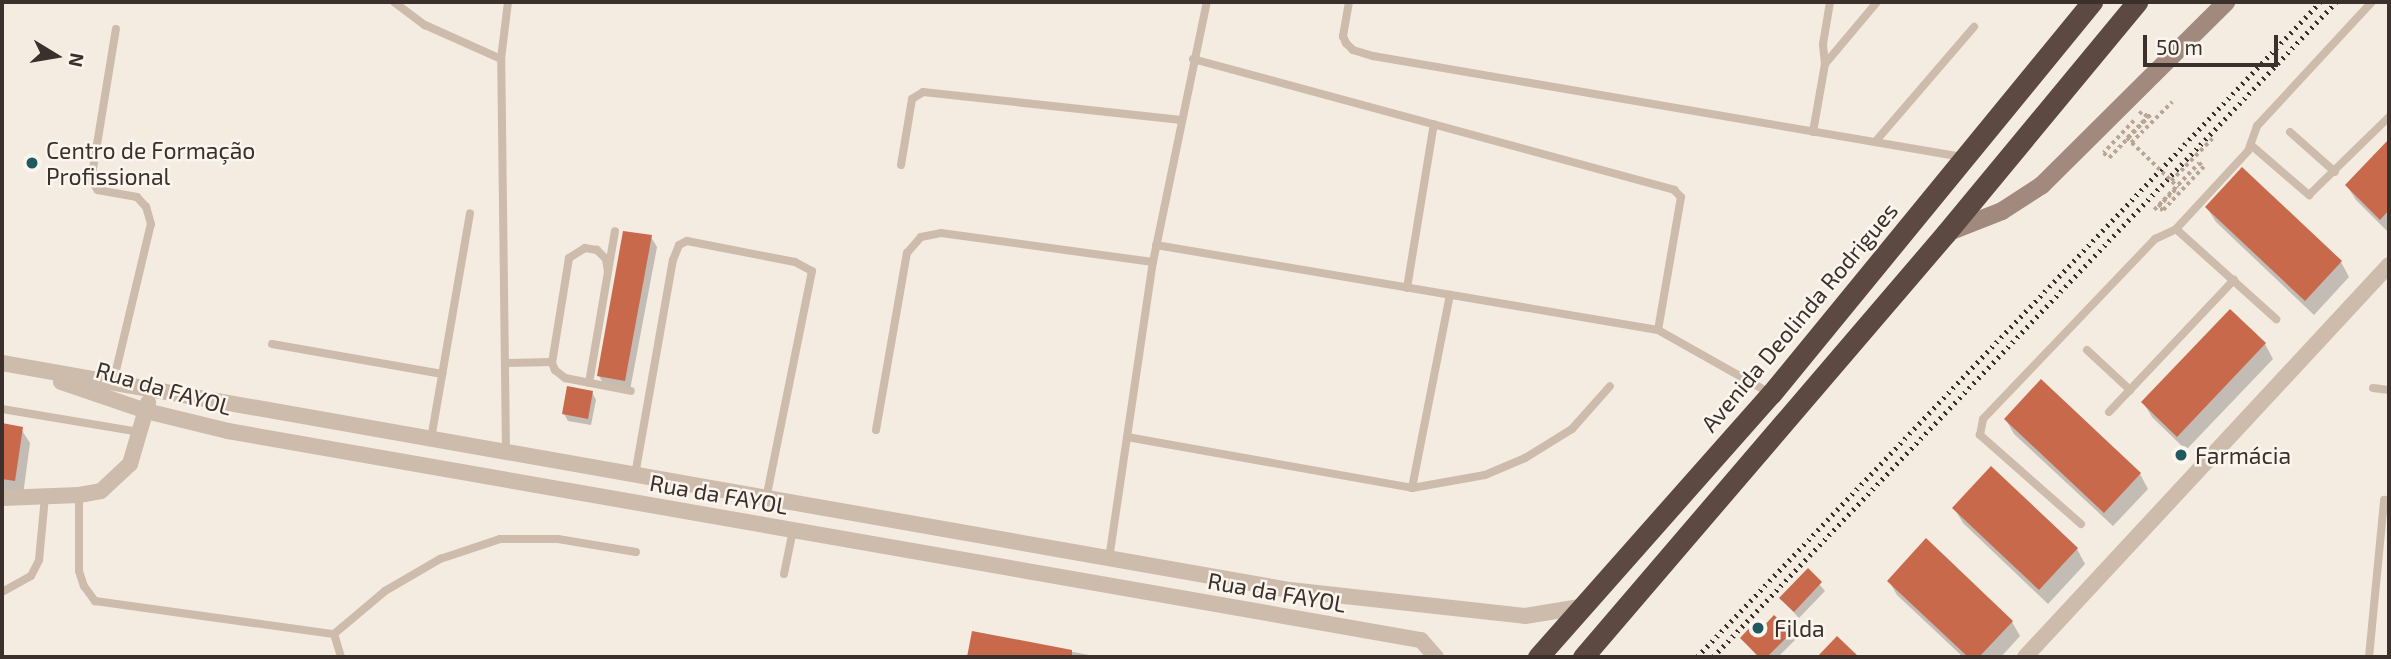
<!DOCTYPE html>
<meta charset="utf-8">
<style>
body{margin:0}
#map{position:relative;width:2391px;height:659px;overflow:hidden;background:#f4ebe1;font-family:"Exo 2",sans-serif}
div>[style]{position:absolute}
.shadow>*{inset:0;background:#0003}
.building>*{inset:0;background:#c8694b}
.path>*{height:3.5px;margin-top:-1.75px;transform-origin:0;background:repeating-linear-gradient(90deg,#b9a596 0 3.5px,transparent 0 7px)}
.lane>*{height:8px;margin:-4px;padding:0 4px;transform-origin:4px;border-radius:4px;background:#cdbbac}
.street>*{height:16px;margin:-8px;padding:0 8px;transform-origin:8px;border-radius:8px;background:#cdbbac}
.secondary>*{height:18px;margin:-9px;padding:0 9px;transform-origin:9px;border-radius:9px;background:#a18a7d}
.highway>*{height:21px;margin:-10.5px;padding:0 10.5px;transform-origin:10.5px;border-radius:10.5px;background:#5c4a42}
.rail>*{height:5px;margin-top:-2.5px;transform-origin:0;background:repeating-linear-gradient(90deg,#3b302b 0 2px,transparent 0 7px)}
.path-bridge>*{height:3.5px;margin-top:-1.75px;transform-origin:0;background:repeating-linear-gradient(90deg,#b9a596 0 3.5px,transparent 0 7px)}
.dots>*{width:19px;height:19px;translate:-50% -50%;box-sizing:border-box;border:4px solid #fbf5ee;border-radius:50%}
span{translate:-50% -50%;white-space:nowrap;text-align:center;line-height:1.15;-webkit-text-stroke:5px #fbf5ee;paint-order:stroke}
.poi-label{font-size:23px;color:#3b302b}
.left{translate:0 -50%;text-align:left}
.street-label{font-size:23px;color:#3b302b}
.frame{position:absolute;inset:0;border:4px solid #3b302b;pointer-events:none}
.north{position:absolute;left:21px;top:21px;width:70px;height:70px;-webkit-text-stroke:5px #fbf5ee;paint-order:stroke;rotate:101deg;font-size:19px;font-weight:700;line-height:28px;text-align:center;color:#3b302b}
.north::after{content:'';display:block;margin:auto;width:24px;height:32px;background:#3b302b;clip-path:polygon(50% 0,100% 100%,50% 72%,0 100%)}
.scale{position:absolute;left:2143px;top:35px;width:135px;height:32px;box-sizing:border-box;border:4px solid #3b302b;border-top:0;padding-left:9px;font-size:21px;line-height:24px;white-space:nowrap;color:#3b302b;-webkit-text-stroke:5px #fbf5ee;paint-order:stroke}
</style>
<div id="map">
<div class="shadow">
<i style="clip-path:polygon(2389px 142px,2389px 233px,2356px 200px,2347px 186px)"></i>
<i style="clip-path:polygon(2207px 208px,2341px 262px,2349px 277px,2314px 315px,2216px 222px)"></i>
<i style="clip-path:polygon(651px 237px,657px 247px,630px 390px,605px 386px,599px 376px)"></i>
<i style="clip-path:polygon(2265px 344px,2273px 359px,2186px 450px,2152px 417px,2143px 402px)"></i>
<i style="clip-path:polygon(592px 392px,596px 400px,591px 425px,568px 421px,564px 414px)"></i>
<i style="clip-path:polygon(2006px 420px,2140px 474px,2148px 489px,2113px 526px,2014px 434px)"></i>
<i style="clip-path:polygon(2px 425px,21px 429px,30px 443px,23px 495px,2px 492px)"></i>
<i style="clip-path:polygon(1991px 468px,2077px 549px,2085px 564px,2048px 604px,1963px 523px,1954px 508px)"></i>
<i style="clip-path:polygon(1808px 571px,1825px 591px,1799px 618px,1781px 599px)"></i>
<i style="clip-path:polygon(1889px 581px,2012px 622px,2020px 636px,2001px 657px,1963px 657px,1897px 595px)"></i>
<i style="clip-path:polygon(1760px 632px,1790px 633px,1795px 640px,1778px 657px,1758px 657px,1742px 638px)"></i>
<i style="clip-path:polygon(973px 633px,1100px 657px,968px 657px)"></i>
</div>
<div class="building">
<i style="clip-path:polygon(2389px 139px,2389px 210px,2380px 220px,2345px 185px)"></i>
<i style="clip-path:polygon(2242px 167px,2342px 261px,2305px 301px,2205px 207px)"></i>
<i style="clip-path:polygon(623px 231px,652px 235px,625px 381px,597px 376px)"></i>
<i style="clip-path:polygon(2230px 309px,2266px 343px,2177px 437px,2141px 402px)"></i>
<i style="clip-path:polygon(2041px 379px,2141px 473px,2104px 513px,2004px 419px)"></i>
<i style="clip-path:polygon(567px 386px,593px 391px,588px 419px,562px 414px)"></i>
<i style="clip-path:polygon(2px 423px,23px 427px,15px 481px,2px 479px)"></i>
<i style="clip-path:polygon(1991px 466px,2078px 548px,2039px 590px,1952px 508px)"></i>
<i style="clip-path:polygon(1926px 538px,2013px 621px,1979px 657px,1968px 657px,1887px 581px)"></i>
<i style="clip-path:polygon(1808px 568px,1822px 582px,1794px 612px,1779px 598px)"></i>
<i style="clip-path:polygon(1774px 615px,1792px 632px,1767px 657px,1759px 657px,1740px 638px,1753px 624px,1760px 630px)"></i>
<i style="clip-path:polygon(972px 631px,1072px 650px,1072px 657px,967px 657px)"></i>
<i style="clip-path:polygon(1837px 636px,1859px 657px,1817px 657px)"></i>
</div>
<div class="path">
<i style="left:2134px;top:121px;width:44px;rotate:133.2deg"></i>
<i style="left:2104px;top:153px;width:7px;rotate:45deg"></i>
<i style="left:2109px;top:158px;width:62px;rotate:-46.3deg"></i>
<i style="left:2127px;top:138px;width:29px;rotate:-46deg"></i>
<i style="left:2147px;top:117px;width:7px;rotate:-135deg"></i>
<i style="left:2142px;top:112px;width:4px;rotate:135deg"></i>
<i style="left:2131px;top:143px;width:58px;rotate:-45deg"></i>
<i style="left:2171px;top:181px;width:59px;rotate:-45.7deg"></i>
<i style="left:2154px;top:210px;width:65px;rotate:-46.2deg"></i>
<i style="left:2199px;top:163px;width:6px;rotate:39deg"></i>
<i style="left:2204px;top:167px;width:60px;rotate:133deg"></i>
<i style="left:2163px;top:211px;width:6px;rotate:-141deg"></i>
<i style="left:2158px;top:207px;width:28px;rotate:-45deg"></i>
</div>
<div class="lane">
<i style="left:394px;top:2px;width:39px;rotate:37deg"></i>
<i style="left:425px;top:25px;width:83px;rotate:24.1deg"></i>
<i style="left:1349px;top:2px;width:35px;rotate:100deg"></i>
<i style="left:1343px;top:36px;width:8px;rotate:67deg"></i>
<i style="left:1346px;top:43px;width:10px;rotate:45deg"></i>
<i style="left:1353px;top:50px;width:21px;rotate:17deg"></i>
<i style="left:1373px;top:56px;width:598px;rotate:9.73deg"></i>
<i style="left:1193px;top:59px;width:499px;rotate:15.2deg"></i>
<i style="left:1674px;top:190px;width:10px;rotate:45deg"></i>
<i style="left:1681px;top:197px;width:135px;rotate:99.8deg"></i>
<i style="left:1825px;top:64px;width:20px;rotate:-96deg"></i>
<i style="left:1823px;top:44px;width:43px;rotate:-80.5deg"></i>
<i style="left:1813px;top:132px;width:69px;rotate:-80deg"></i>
<i style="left:1825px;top:64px;width:81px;rotate:-50deg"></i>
<i style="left:2290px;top:132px;width:60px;rotate:41.6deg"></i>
<i style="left:1875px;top:142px;width:152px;rotate:-49.3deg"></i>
<i style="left:2251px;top:145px;width:77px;rotate:40.8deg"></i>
<i style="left:2309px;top:195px;width:112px;rotate:-44.3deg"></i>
<i style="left:901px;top:165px;width:67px;rotate:-80.5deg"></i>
<i style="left:912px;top:99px;width:13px;rotate:-32deg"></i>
<i style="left:923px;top:92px;width:260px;rotate:6.2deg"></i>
<i style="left:2176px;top:229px;width:135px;rotate:42deg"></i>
<i style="left:1156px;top:245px;width:509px;rotate:9.61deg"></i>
<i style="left:1658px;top:330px;width:129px;rotate:29.4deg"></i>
<i style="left:608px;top:272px;width:13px;rotate:-99deg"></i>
<i style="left:606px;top:259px;width:13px;rotate:-135deg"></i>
<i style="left:597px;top:250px;width:12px;rotate:-171deg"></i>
<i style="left:585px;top:248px;width:19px;rotate:148deg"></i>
<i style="left:569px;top:258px;width:106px;rotate:99.2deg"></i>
<i style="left:552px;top:363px;width:8px;rotate:67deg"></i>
<i style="left:555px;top:370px;width:13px;rotate:39deg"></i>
<i style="left:565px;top:378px;width:67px;rotate:11.1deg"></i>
<i style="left:1407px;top:288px;width:166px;rotate:-80.7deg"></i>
<i style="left:272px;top:344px;width:173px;rotate:10deg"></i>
<i style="left:2087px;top:350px;width:59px;rotate:42.9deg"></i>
<i style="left:505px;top:363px;width:47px;rotate:-1.2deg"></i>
<i style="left:113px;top:383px;width:163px;rotate:-76.6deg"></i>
<i style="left:151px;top:224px;width:18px;rotate:-106deg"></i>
<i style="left:146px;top:207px;width:13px;rotate:-132deg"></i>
<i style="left:137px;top:197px;width:40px;rotate:-170deg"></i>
<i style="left:98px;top:190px;width:11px;rotate:-128deg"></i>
<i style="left:91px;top:181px;width:154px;rotate:-80.7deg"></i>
<i style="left:589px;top:383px;width:154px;rotate:-80.3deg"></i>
<i style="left:2373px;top:388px;width:16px;rotate:7deg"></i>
<i style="left:2px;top:409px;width:140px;rotate:9.5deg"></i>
<i style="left:2109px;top:412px;width:182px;rotate:-46.6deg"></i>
<i style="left:876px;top:430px;width:180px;rotate:-80.1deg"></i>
<i style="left:907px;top:253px;width:21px;rotate:-49deg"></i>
<i style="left:921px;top:237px;width:20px;rotate:-11deg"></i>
<i style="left:941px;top:233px;width:214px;rotate:7.8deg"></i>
<i style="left:1127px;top:437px;width:290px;rotate:10.1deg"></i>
<i style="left:1412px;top:488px;width:74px;rotate:-10.1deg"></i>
<i style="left:1485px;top:475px;width:43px;rotate:-23deg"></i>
<i style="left:1525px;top:458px;width:55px;rotate:-31.7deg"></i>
<i style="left:1572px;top:429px;width:57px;rotate:-48.5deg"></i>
<i style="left:431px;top:439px;width:229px;rotate:-80.2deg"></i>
<i style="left:506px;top:452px;width:393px;rotate:-90.7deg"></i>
<i style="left:501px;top:59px;width:57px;rotate:-83deg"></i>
<i style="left:635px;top:475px;width:218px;rotate:-80deg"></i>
<i style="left:673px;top:260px;width:16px;rotate:-68deg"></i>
<i style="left:679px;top:245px;width:9px;rotate:-27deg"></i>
<i style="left:687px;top:241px;width:110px;rotate:11deg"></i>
<i style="left:795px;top:262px;width:19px;rotate:28deg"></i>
<i style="left:812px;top:271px;width:233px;rotate:101.4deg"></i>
<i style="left:1412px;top:488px;width:197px;rotate:-78.9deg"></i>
<i style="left:79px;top:495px;width:76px;rotate:90deg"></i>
<i style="left:79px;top:571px;width:16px;rotate:72deg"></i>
<i style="left:84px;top:586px;width:19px;rotate:54deg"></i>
<i style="left:95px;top:601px;width:241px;rotate:7.9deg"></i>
<i style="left:334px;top:634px;width:67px;rotate:-40.1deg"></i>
<i style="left:385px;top:591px;width:64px;rotate:-30.2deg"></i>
<i style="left:440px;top:559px;width:63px;rotate:-18.4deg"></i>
<i style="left:500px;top:539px;width:58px"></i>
<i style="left:558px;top:539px;width:79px;rotate:9.5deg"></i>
<i style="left:2081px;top:524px;width:135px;rotate:-138.6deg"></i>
<i style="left:1980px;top:435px;width:16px;rotate:-79deg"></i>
<i style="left:1983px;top:419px;width:249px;rotate:-46.3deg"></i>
<i style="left:2155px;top:239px;width:23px;rotate:-25deg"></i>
<i style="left:2176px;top:229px;width:106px;rotate:-47.3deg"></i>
<i style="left:2248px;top:151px;width:27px;rotate:-70deg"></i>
<i style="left:2257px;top:126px;width:169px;rotate:-47.2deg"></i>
<i style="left:1109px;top:559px;width:300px;rotate:-81.6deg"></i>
<i style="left:1153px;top:262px;width:266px;rotate:-78.3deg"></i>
<i style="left:784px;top:574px;width:45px;rotate:-78.4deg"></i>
<i style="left:2px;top:592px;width:33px;rotate:-29deg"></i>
<i style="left:31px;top:576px;width:18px;rotate:-63deg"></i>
<i style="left:39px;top:560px;width:63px;rotate:-84.6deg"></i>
<i style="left:334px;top:634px;width:24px;rotate:73deg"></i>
<i style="left:2369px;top:657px;width:158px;rotate:-84.5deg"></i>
</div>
<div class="street">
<i style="left:2px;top:363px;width:1308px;rotate:10deg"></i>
<i style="left:1290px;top:590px;width:236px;rotate:6.3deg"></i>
<i style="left:1525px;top:616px;width:62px;rotate:-9.3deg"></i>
<i style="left:61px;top:382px;width:90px;rotate:18.8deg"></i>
<i style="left:146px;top:411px;width:84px;rotate:13.7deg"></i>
<i style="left:228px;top:431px;width:1211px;rotate:9.94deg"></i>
<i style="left:1421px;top:640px;width:23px;rotate:49deg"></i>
<i style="left:2px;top:498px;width:77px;rotate:-2.2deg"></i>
<i style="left:79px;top:495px;width:22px;rotate:-10deg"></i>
<i style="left:101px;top:491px;width:40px;rotate:-43deg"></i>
<i style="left:130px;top:464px;width:64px;rotate:-73.6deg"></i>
<i style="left:2025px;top:657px;width:535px;rotate:-47.12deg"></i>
</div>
<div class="secondary">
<i style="left:1946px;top:233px;width:60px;rotate:-21.4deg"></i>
<i style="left:2002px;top:211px;width:48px;rotate:-33deg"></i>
<i style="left:2042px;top:185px;width:260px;rotate:-44.8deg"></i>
</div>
<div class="highway">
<i style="left:1538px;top:657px;width:351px;rotate:-48.5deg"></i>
<i style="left:1771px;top:394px;width:507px;rotate:-50.69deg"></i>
<i style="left:1583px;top:657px;width:558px;rotate:-49.43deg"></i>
<i style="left:1946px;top:233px;width:300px;rotate:-50.4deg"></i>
</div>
<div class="rail">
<i style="left:1697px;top:657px;width:904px;rotate:-46.43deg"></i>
<i style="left:1713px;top:657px;width:904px;rotate:-46.43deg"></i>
</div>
<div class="path-bridge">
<i style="left:2127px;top:138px;width:71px;rotate:43.9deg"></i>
</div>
<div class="dots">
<i style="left:32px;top:163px;background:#1f5a5e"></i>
<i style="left:2181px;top:455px;background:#1f5a5e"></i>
<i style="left:1758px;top:628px;background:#1f5a5e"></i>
</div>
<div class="poi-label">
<span class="left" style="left:46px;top:163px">Centro de Formação<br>Profissional</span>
<span class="left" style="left:2195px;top:455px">Farmácia</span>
<span class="left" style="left:1774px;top:628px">Filda</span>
</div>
<div class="street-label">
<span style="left:1799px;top:317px;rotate:-50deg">Avenida Deolinda Rodrigues</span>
<span style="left:164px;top:388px;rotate:16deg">Rua da FAYOL</span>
<span style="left:719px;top:494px;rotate:10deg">Rua da FAYOL</span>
<span style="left:1277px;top:592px;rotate:10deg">Rua da FAYOL</span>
</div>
<div class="frame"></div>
<div class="north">N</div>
<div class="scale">50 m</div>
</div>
